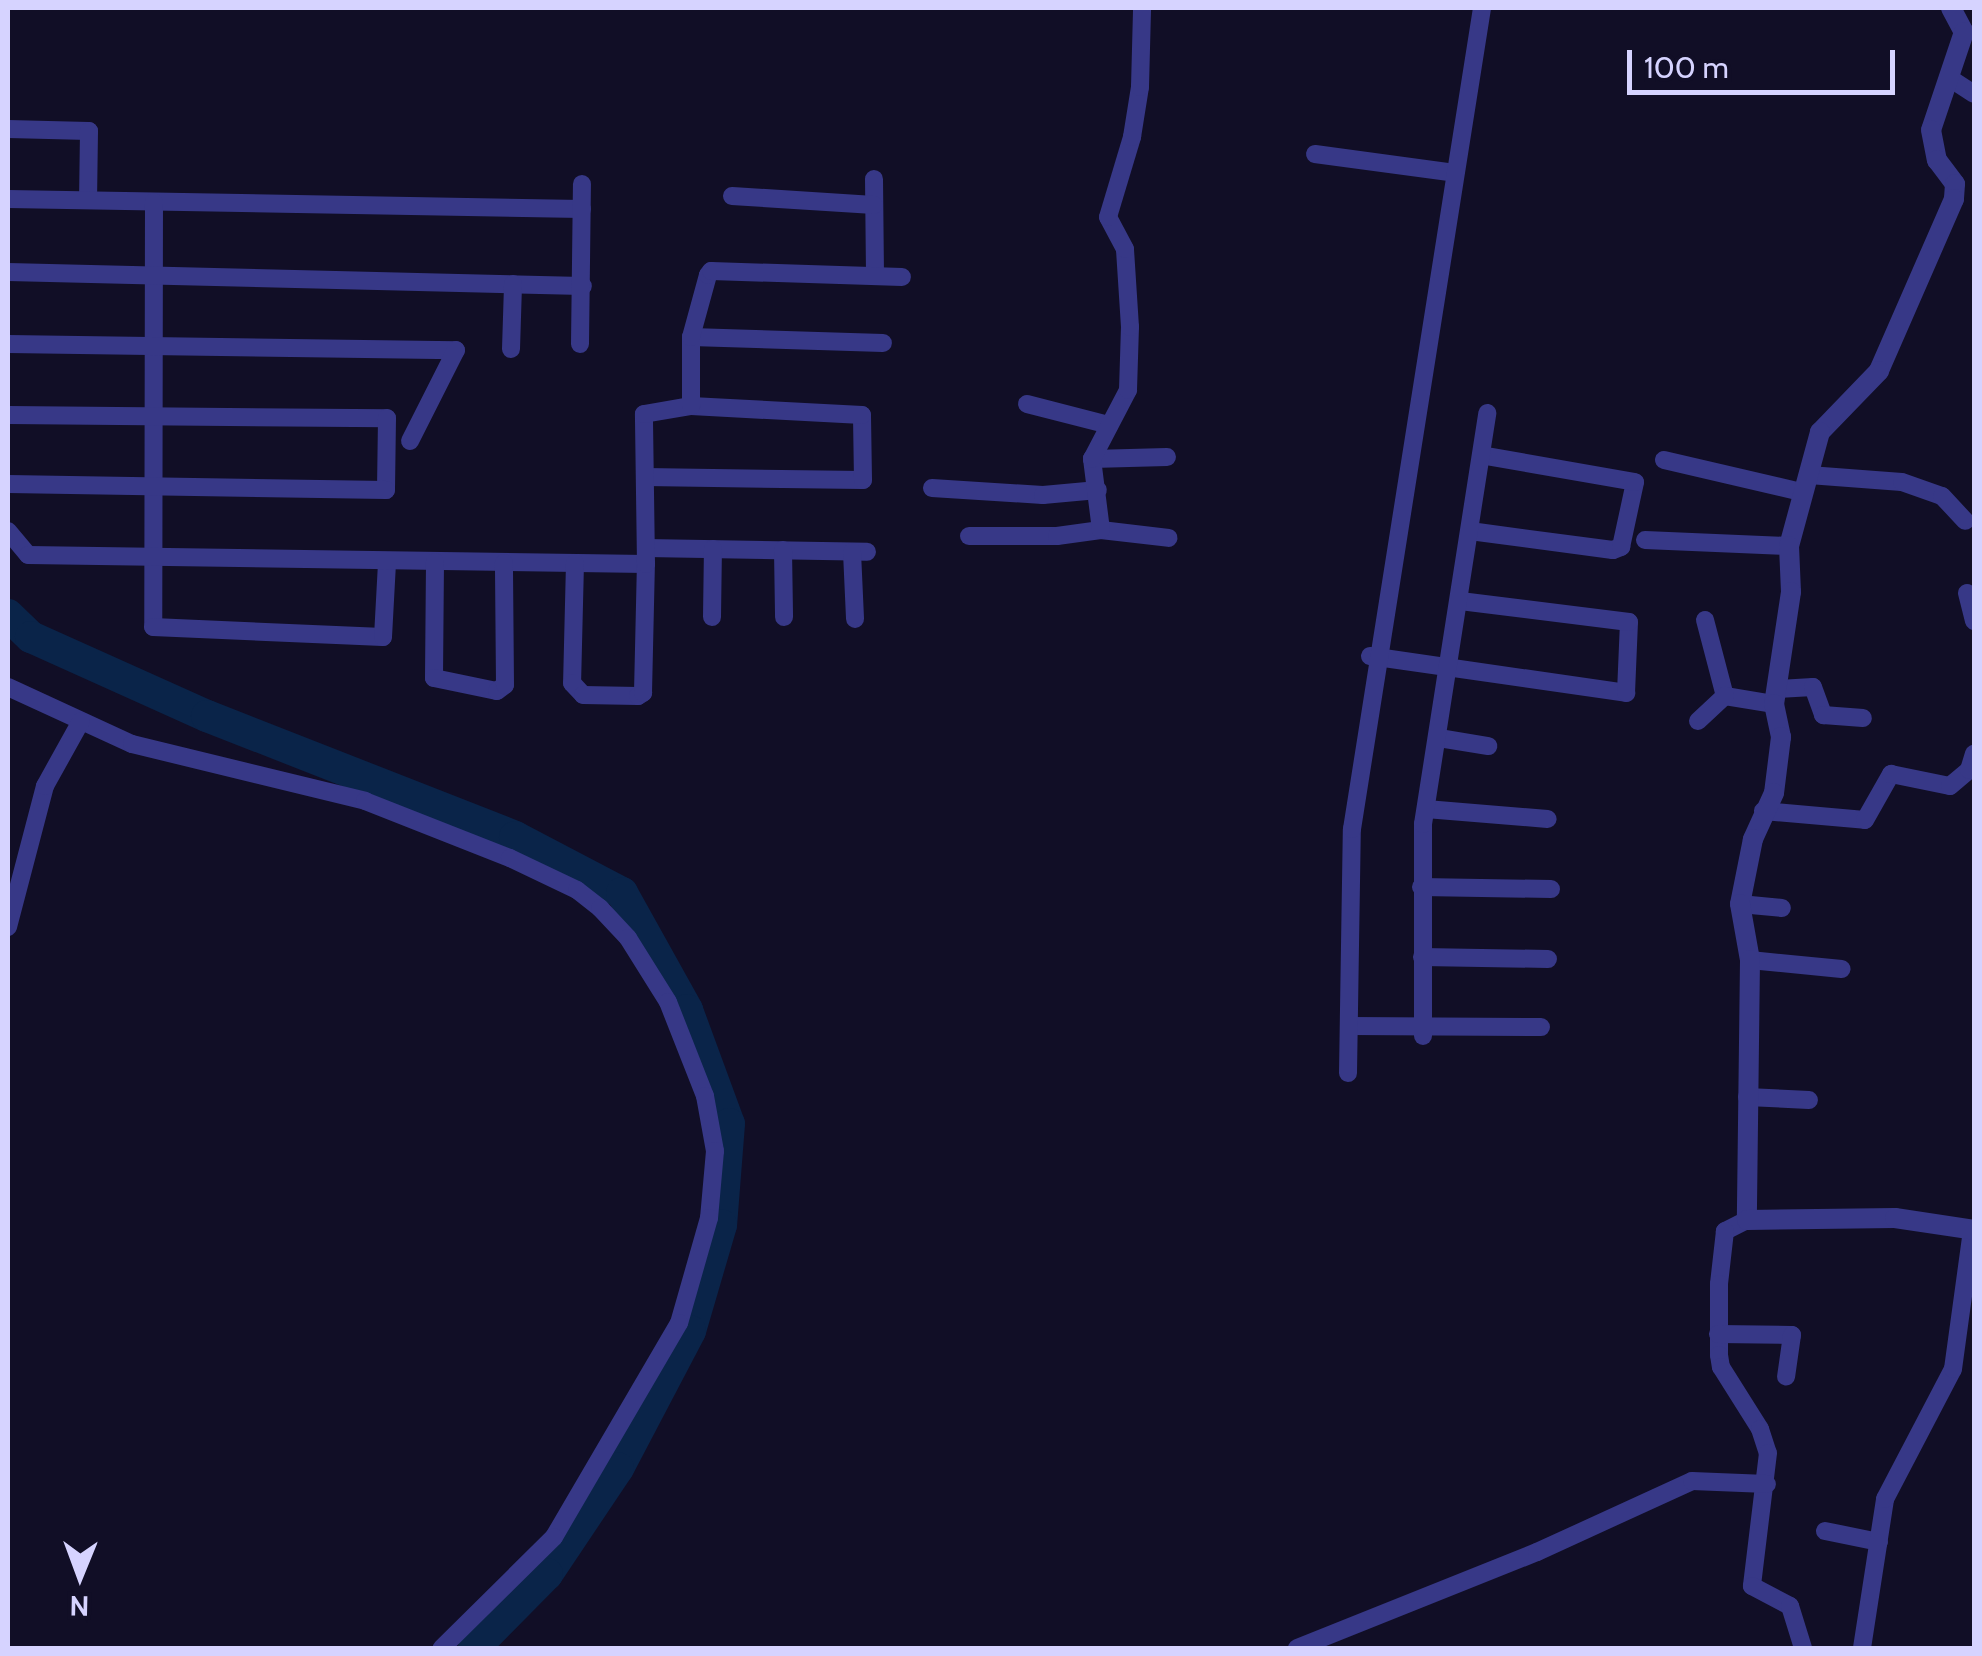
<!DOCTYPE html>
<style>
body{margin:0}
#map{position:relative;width:1982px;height:1656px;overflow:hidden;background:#110e26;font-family:Cabin,sans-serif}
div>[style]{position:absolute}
.river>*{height:32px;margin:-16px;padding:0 16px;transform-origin:16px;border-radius:16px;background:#0a2449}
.minor>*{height:18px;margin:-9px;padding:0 9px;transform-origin:9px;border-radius:9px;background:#373887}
.tertiary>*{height:20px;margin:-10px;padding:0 10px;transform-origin:10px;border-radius:10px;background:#373887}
span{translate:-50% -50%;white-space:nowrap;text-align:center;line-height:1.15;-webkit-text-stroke:8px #110e26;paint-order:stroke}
.frame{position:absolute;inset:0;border:10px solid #d6d3ff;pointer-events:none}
.north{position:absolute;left:30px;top:1526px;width:100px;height:100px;-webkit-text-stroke:8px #110e26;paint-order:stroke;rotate:181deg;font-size:28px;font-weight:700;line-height:40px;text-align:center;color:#d6d3ff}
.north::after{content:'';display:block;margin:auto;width:35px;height:45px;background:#d6d3ff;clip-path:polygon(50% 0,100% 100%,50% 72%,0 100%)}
.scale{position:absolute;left:1627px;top:50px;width:268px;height:45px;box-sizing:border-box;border:5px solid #d6d3ff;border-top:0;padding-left:12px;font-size:30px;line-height:35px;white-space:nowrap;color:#d6d3ff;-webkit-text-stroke:8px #110e26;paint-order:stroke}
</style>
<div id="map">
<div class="river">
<i style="left:8px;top:615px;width:32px;rotate:44deg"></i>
<i style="left:31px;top:637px;width:193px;rotate:24.2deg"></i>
<i style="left:207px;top:716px;width:331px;rotate:21.4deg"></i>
<i style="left:515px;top:837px;width:121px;rotate:27.6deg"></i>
<i style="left:622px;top:893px;width:134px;rotate:60.9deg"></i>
<i style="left:687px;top:1010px;width:121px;rotate:69.8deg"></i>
<i style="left:729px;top:1124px;width:101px;rotate:94.5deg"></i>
<i style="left:721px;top:1225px;width:110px;rotate:106.3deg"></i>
<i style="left:690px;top:1331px;width:155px;rotate:117.7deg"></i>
<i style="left:618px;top:1468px;width:128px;rotate:123.8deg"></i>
<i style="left:547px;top:1574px;width:104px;rotate:134.6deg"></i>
</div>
<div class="minor">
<i style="left:1951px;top:79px;width:27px;rotate:33deg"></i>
<i style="left:8px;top:129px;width:81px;rotate:1.4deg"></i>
<i style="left:89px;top:131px;width:69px;rotate:90.8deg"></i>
<i style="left:1315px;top:154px;width:141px;rotate:7.7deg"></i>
<i style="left:874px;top:179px;width:97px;rotate:89.4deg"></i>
<i style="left:732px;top:196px;width:142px;rotate:3.6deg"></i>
<i style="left:8px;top:199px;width:574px;rotate:1deg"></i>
<i style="left:154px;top:202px;width:425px;rotate:90.1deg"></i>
<i style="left:153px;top:627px;width:230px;rotate:2.5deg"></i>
<i style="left:383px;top:637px;width:75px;rotate:-86.9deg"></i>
<i style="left:8px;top:272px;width:575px;rotate:1.39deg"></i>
<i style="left:691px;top:337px;width:192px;rotate:1.8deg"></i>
<i style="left:8px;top:344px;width:448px;rotate:0.8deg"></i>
<i style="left:456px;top:350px;width:102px;rotate:116.8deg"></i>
<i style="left:580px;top:344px;width:160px;rotate:-89.3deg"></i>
<i style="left:511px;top:349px;width:65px;rotate:-88.2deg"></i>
<i style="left:1027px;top:404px;width:85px;rotate:14.4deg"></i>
<i style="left:8px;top:415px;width:379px;rotate:0.5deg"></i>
<i style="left:387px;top:418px;width:72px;rotate:90.8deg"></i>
<i style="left:386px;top:490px;width:378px;rotate:-179.1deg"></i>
<i style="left:1092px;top:459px;width:75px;rotate:-1.5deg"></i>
<i style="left:1664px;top:460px;width:142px;rotate:13.1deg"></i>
<i style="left:1809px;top:475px;width:93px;rotate:4.3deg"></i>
<i style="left:1902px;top:482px;width:42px;rotate:19.3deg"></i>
<i style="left:1942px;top:496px;width:34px;rotate:47deg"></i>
<i style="left:645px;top:477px;width:218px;rotate:0.8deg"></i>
<i style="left:863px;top:480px;width:65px;rotate:-90.9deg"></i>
<i style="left:862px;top:415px;width:171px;rotate:-177deg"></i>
<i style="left:932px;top:488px;width:111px;rotate:3.6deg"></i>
<i style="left:1043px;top:495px;width:55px;rotate:-5.2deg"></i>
<i style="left:1101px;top:530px;width:68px;rotate:6.7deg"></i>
<i style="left:8px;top:531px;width:31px;rotate:50deg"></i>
<i style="left:28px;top:555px;width:618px;rotate:0.83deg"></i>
<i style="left:1470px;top:531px;width:144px;rotate:7.6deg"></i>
<i style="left:1613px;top:550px;width:9px;rotate:-21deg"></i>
<i style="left:1621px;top:547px;width:66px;rotate:-77.8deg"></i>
<i style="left:1635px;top:482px;width:156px;rotate:-170.1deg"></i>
<i style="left:969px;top:536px;width:88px"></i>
<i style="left:1057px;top:536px;width:44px;rotate:-7.8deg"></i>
<i style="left:1101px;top:530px;width:72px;rotate:-97.2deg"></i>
<i style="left:1092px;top:459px;width:78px;rotate:-62.4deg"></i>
<i style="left:1128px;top:390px;width:63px;rotate:-88.2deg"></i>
<i style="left:1130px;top:327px;width:78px;rotate:-93.7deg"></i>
<i style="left:1125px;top:249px;width:36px;rotate:-118deg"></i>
<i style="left:1108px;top:217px;width:84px;rotate:-73.3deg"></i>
<i style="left:1132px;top:137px;width:51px;rotate:-80.9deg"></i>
<i style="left:1140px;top:87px;width:79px;rotate:-88.5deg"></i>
<i style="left:1645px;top:540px;width:144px;rotate:2.4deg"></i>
<i style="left:646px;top:548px;width:221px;rotate:1deg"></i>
<i style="left:783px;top:550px;width:67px;rotate:89.1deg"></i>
<i style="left:852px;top:552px;width:67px;rotate:87.4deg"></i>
<i style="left:435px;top:562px;width:116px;rotate:90.5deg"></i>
<i style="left:434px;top:678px;width:64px;rotate:11.7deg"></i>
<i style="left:497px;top:691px;width:10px;rotate:-37deg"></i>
<i style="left:505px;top:685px;width:122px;rotate:-90.5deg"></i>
<i style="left:575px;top:563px;width:120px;rotate:91.4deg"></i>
<i style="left:572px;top:683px;width:16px;rotate:47deg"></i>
<i style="left:583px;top:695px;width:55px;rotate:1deg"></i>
<i style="left:638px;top:696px;width:6px;rotate:-31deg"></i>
<i style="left:643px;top:693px;width:129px;rotate:-88.7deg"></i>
<i style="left:646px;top:564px;width:150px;rotate:-90.8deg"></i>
<i style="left:644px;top:414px;width:48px;rotate:-9.7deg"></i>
<i style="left:691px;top:406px;width:69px;rotate:-90deg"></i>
<i style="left:691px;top:337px;width:64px;rotate:-74.7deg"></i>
<i style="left:708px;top:275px;width:5px;rotate:-53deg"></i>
<i style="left:711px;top:271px;width:191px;rotate:1.8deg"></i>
<i style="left:1967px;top:593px;width:29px;rotate:76deg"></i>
<i style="left:712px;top:617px;width:68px;rotate:-89.2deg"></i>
<i style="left:1705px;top:620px;width:79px;rotate:75.3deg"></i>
<i style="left:1725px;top:696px;width:50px;rotate:9.3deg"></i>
<i style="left:1370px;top:656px;width:259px;rotate:8.2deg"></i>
<i style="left:1626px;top:693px;width:71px;rotate:-87.6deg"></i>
<i style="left:1629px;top:622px;width:170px;rotate:-172.9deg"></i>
<i style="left:8px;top:687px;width:136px;rotate:24.7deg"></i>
<i style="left:132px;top:744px;width:240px;rotate:13.7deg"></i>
<i style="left:365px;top:801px;width:156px;rotate:21.5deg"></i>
<i style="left:510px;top:858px;width:74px;rotate:25.5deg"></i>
<i style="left:577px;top:890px;width:29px;rotate:38deg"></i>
<i style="left:600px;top:908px;width:41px;rotate:47deg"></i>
<i style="left:628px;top:938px;width:75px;rotate:58deg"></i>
<i style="left:668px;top:1002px;width:101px;rotate:68.5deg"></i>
<i style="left:705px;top:1096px;width:56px;rotate:79.7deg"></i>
<i style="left:715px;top:1151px;width:67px;rotate:95.1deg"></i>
<i style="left:709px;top:1218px;width:109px;rotate:105.9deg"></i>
<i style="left:679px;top:1323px;width:248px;rotate:120.3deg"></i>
<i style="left:554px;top:1537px;width:158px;rotate:135.3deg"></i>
<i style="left:1776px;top:689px;width:37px;rotate:-3deg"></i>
<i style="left:1813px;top:687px;width:30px;rotate:70deg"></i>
<i style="left:1823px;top:715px;width:40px;rotate:4.3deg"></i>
<i style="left:1698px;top:721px;width:37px;rotate:-43deg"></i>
<i style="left:1439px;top:738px;width:50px;rotate:9.3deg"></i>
<i style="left:1426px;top:809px;width:122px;rotate:4.7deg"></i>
<i style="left:1763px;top:811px;width:102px;rotate:5deg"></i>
<i style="left:1865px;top:820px;width:53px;rotate:-60.5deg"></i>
<i style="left:1891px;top:774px;width:60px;rotate:11.5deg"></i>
<i style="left:1950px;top:786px;width:25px;rotate:-40deg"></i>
<i style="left:1969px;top:770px;width:17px;rotate:-73deg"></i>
<i style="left:1421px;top:887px;width:130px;rotate:0.9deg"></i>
<i style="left:1740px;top:904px;width:42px;rotate:5.4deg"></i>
<i style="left:8px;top:927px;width:146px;rotate:-75.3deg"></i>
<i style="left:45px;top:786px;width:74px;rotate:-61deg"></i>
<i style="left:1422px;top:957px;width:126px;rotate:0.9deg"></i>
<i style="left:1750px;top:960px;width:92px;rotate:5.6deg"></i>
<i style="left:1350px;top:1026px;width:191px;rotate:0.3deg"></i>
<i style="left:1423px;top:1036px;width:212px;rotate:-90deg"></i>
<i style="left:1423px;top:824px;width:416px;rotate:-81.1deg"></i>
<i style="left:1348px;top:1073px;width:244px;rotate:-89.1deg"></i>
<i style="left:1352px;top:829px;width:831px;rotate:-81deg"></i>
<i style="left:1747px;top:1097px;width:62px;rotate:2.8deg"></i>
<i style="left:1747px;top:1220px;width:25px;rotate:153deg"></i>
<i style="left:1725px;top:1231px;width:53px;rotate:96.5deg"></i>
<i style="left:1719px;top:1284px;width:71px;rotate:90deg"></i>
<i style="left:1719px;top:1355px;width:12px;rotate:81deg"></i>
<i style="left:1721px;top:1367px;width:73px;rotate:57.8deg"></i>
<i style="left:1760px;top:1429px;width:25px;rotate:72deg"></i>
<i style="left:1768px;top:1453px;width:134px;rotate:96.9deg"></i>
<i style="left:1752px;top:1586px;width:43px;rotate:27.8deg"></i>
<i style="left:1790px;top:1606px;width:44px;rotate:72.8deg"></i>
<i style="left:1718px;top:1334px;width:74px;rotate:0.8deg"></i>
<i style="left:1792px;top:1335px;width:42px;rotate:98.1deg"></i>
<i style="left:1825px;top:1531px;width:55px;rotate:11.5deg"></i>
<i style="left:1297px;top:1648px;width:258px;rotate:-21.8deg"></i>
<i style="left:1537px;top:1552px;width:170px;rotate:-24.6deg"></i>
<i style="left:1692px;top:1481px;width:75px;rotate:2.3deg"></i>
<i style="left:1862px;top:1648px;width:151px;rotate:-81.2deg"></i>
<i style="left:1885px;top:1499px;width:147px;rotate:-62.4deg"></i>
<i style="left:1953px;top:1369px;width:140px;rotate:-82.2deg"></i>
</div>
<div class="tertiary">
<i style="left:1951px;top:8px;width:27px;rotate:62deg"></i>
<i style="left:1964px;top:32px;width:103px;rotate:108.6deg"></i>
<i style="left:1931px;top:130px;width:31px;rotate:79deg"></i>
<i style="left:1937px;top:160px;width:30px;rotate:53deg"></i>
<i style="left:1955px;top:184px;width:15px;rotate:94deg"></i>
<i style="left:1954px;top:199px;width:188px;rotate:113.6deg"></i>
<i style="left:1879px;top:371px;width:85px;rotate:134deg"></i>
<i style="left:1820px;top:432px;width:118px;rotate:105.2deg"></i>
<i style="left:1789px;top:546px;width:46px;rotate:87.5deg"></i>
<i style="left:1791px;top:592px;width:113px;rotate:98.6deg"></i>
<i style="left:1774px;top:704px;width:34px;rotate:78deg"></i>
<i style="left:1781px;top:737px;width:56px;rotate:97.1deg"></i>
<i style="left:1774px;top:793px;width:51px;rotate:114.5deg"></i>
<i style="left:1753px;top:839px;width:66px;rotate:101.3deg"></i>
<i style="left:1740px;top:904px;width:57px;rotate:79.9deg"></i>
<i style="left:1750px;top:960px;width:260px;rotate:90.7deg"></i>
<i style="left:1747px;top:1220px;width:148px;rotate:-0.8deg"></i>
<i style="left:1895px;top:1218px;width:80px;rotate:8.6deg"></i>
</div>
<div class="frame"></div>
<div class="north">N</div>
<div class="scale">100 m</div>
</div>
